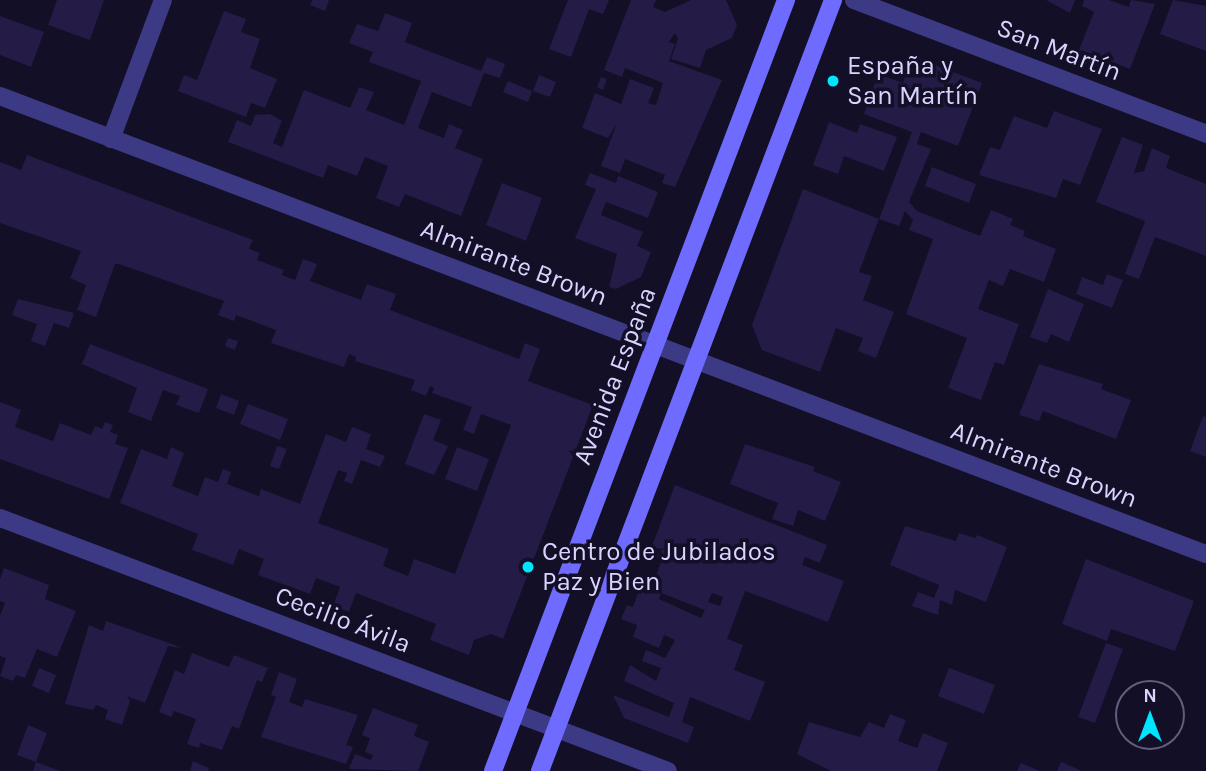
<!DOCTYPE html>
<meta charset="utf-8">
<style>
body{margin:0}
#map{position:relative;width:1206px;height:771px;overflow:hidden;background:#130f26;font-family:Karla,sans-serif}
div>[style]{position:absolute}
.building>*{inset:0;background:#241b47}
.minor>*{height:18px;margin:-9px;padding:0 9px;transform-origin:9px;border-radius:9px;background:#3d3a85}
.secondary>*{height:18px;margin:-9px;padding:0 9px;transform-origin:9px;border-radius:9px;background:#6f6bff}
.dots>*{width:19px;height:19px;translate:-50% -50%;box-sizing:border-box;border:4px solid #130f26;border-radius:50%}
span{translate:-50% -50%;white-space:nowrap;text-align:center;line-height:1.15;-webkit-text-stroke:7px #130f26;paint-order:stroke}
.street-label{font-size:26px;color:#d9d4ff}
.poi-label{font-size:26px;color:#d9d4ff}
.left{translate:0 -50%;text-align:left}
.north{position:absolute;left:1115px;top:680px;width:70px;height:70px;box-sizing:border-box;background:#130f26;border:2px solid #625e7d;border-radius:50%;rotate:0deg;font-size:19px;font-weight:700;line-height:28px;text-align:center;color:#d9d4ff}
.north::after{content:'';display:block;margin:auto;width:24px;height:32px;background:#00e5ff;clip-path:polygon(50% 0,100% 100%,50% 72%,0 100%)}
</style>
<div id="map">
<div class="building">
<i style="clip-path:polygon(57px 0,104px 0,90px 40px,48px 25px)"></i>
<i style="clip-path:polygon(312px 0,329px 0,325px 11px,310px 5px)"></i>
<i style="clip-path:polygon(568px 0,609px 0,603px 14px,589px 9px,571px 57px,549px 49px)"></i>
<i style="clip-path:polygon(631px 0,656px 0,653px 7px,665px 12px,691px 0,726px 0,737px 25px,732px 38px,706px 50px,700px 68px,671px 59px,678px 39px,675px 33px,669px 42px,675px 44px,669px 61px,722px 80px,675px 187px,662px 183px,665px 175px,625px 159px,620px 173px,601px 166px,617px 123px,608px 138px,582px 128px,595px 93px,621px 104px,630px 79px,654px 88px,648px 103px,656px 105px,663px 83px,625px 68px,622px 77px,604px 70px)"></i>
<i style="clip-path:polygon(1046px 0,1075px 0,1070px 13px)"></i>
<i style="clip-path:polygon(1084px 0,1109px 0,1129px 7px,1131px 0,1155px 4px,1130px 69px,1079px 50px,1094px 12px,1082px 6px)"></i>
<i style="clip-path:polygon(1173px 0,1206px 6px,1206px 51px,1160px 34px)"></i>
<i style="clip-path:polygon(224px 11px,246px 19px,241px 32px,260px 39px,250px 68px,277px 79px,265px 108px,251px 103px,246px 117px,178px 91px,184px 75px,197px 80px)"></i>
<i style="clip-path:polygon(385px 13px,412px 23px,405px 42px,481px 71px,487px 57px,505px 64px,500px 78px,484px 73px,471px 107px,432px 92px,418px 128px,444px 138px,449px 124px,463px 130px,455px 148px,483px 159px,461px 216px,405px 194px,399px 207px,376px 198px,388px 166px,365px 157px,357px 176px,328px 165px,323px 178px,228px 142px,237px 120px,251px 126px,255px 115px,270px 114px,282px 121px,273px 143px,282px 147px,304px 90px,350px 108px,359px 87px,374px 92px,366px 110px,404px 125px,421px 81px,369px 62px,373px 52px,349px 43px,357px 24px,378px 31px)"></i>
<i style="clip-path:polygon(0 16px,44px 32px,31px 67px,0 55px)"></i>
<i style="clip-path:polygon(911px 56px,982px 83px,958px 146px,921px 132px,917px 144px,931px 149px,909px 202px,917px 211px,980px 236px,991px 210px,1013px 219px,1010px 225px,1025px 231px,1023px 236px,1056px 249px,1044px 282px,1010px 269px,1003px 286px,989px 280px,978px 309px,1019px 324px,1004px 365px,995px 362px,981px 400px,948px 388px,967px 338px,906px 314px,933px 239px,909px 230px,913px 220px,905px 211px,899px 226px,879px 219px,912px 132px,864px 114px,878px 74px,903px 83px)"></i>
<i style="clip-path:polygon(854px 57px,863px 60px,860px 75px,848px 71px)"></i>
<i style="clip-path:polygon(539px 75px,556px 82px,550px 97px,533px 91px)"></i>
<i style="clip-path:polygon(601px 77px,607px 79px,603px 90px,597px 87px)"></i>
<i style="clip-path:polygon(508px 81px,532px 91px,528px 102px,503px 92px)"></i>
<i style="clip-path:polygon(1054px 111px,1102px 129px,1080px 185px,1063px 179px,1056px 198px,979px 175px,990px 147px,1000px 150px,1014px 116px,1047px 128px)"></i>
<i style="clip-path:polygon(829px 122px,857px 133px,860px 124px,897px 137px,884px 171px,844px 156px,838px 174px,813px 165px)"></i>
<i style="clip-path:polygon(1122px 137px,1143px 145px,1134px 173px,1144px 171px,1152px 148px,1170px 156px,1166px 168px,1206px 184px,1206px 256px,1155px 237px,1139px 279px,1125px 274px,1145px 221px,1096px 202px)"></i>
<i style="clip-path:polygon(27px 155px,253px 240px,249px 249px,260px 253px,257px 260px,284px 270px,282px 275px,295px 280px,303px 259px,317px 264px,310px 281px,361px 300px,367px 284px,396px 294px,390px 310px,519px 359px,525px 343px,540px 349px,528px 381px,593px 405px,503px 639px,491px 634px,474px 640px,469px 655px,430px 640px,436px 624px,356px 593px,349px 612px,333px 606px,340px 587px,316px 578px,310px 594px,258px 575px,264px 559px,239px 549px,233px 565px,206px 555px,192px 550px,198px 534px,120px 503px,141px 449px,167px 459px,171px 447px,184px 453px,172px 486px,198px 496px,205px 477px,218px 482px,223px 469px,231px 472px,227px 484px,259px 496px,261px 489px,300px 504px,326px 434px,346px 442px,352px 427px,371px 434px,366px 449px,385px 456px,380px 467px,361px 460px,352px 484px,344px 481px,347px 473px,338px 470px,318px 523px,389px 549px,383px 566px,408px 576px,414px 559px,455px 574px,511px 425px,481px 414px,474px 434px,463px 430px,472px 407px,432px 393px,434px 388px,430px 386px,426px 396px,411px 390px,415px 380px,355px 361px,356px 357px,349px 354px,344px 367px,271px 343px,276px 330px,236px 315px,234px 321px,218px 315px,224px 301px,119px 264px,115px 264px,96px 317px,77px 310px,86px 285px,70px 278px,81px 251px,0 223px,0 162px,21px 170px)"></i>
<i style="clip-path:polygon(932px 167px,976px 184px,969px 203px,925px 186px)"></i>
<i style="clip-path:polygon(590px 173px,616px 183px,618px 176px,658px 192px,648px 218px,606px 202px,601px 215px,643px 232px,637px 246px,651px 252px,641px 277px,616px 289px,609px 287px,617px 254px,575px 238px,596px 189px,585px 185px)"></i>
<i style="clip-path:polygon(502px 183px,542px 198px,526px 241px,486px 225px)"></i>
<i style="clip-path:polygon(803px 189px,879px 219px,859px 272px,872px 276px,863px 300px,894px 312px,876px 358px,858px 351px,863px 338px,836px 328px,820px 372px,762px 350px,752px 325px)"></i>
<i style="clip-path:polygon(1107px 274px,1123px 280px,1112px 308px,1076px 294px,1082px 277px,1103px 285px)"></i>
<i style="clip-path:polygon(1048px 289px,1084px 304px,1069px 342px,1051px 334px,1047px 343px,1030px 337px)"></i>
<i style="clip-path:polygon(18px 299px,74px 313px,69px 328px,54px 323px,45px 346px,31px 341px,37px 324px,12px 315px)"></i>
<i style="clip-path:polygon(228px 338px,238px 341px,235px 350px,225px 346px)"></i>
<i style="clip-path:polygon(90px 344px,208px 389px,199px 413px,176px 405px,180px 396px,163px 390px,151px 421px,128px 412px,137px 388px,82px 364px)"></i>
<i style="clip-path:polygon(1039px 364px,1103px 384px,1101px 389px,1131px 400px,1116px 439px,1043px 411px,1039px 421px,1019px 415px)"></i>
<i style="clip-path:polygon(221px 394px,239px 401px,234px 415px,216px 408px)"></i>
<i style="clip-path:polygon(0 402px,21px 410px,15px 427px,53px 441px,60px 423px,91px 435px,95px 426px,102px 429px,105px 422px,113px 425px,110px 432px,118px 435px,115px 444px,128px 448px,109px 499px,0 459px)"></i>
<i style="clip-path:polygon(248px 404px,288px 419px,280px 440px,240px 424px)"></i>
<i style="clip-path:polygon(424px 414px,441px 420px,433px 440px,448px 446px,434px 475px,405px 464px)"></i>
<i style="clip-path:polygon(1203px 416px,1206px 417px,1206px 457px,1190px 451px)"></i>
<i style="clip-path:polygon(745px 444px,815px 467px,813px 471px,841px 482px,825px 521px,798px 510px,793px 526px,772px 519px,778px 503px,730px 484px)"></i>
<i style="clip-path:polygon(277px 446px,287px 449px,279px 469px,270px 466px)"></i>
<i style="clip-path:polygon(457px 447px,489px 459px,477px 491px,445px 479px)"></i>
<i style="clip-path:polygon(evenodd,675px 485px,827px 545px,820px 563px,805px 557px,802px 565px,844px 581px,828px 622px,745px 591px,727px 639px,743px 645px,734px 670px,765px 682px,750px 721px,690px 697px,682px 722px,694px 727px,688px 743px,624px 718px,613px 695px,669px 717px,674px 703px,624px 681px,630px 665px,656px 681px,661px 668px,642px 661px,646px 650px,665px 658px,675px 640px,664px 635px,659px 648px,633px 637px,637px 625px,621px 619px,627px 605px,633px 607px,642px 582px,653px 584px,662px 559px,649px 554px,675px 485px,661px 593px,705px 610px,701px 618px,659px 599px,661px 593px,675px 485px,712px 593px,723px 597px,720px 606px,708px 602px,712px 593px)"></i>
<i style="clip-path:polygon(905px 526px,956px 541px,959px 533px,975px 538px,977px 535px,1007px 547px,986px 602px,955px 590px,952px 605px,940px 600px,938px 615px,912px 606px,918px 592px,934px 598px,939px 585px,890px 565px)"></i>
<i style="clip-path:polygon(1086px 559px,1194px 601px,1175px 651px,1111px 629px,1107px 641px,1062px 624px)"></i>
<i style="clip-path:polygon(4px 568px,49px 585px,45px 599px,76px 611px,57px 657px,37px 649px,25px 678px,16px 675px,13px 681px,0 676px,6px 658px,0 656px,0 616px,5px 603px,0 601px,0 579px)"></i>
<i style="clip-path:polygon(106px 621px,183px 648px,168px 646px,145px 703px,127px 696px,130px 701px,122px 725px,105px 719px,108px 710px,96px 705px,93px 710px,65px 704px,89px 625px,103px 631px)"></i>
<i style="clip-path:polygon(1106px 643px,1123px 649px,1095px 723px,1078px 717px)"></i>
<i style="clip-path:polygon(192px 653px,229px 667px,234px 655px,268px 668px,262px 682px,257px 680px,239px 729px,232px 726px,222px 750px,200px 743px,199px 748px,187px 744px,196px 719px,174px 711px,171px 717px,159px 712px,175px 670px,184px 674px)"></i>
<i style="clip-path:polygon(39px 668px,56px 675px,49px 693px,32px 686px)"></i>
<i style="clip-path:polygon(949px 668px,995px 685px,984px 714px,938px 696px)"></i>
<i style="clip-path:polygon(279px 672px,297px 679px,289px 702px,302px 707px,305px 699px,358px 715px,346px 745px,353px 747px,346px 764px,261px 737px,276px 697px,271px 695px)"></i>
<i style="clip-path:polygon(373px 708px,418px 725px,414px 736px,429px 742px,418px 771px,349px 769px,355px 754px,371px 760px,373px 755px,365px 752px,370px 738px,362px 735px)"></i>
<i style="clip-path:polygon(890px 714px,906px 720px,898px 741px,917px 748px,923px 733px,948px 743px,937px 771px,831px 771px,797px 754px,809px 722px,860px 737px,869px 722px,884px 728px)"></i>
<i style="clip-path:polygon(28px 725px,47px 733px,36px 762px,60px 771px,33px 771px,36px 762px,17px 755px)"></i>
<i style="clip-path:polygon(193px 761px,209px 768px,208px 771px,190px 771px)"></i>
<i style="clip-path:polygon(1061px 762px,1082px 771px,1057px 771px)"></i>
<i style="clip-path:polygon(1021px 763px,1040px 771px,1017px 771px)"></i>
</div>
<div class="minor">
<i style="left:854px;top:0;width:377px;rotate:20.8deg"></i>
<i style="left:0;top:96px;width:1290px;rotate:20.8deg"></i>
<i style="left:111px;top:139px;width:148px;rotate:-69.5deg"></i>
<i style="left:0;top:518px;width:714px;rotate:20.74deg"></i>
</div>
<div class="secondary">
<i style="left:493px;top:771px;width:825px;rotate:-69.19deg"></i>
<i style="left:540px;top:771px;width:825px;rotate:-69.19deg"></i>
</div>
<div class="dots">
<i style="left:833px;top:81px;background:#00e5ff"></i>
<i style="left:528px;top:567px;background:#00e5ff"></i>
</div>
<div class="street-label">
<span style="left:1059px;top:50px;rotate:21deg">San Martín</span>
<span style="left:514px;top:263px;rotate:21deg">Almirante Brown</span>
<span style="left:615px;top:376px;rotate:-69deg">Avenida España</span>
<span style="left:1044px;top:465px;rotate:21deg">Almirante Brown</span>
<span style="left:343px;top:620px;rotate:21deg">Cecilio Ávila</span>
</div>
<div class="poi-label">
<span class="left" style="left:847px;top:81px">España y<br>San Martín</span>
<span class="left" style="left:542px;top:567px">Centro de Jubilados<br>Paz y Bien</span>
</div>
<div class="north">N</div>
</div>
